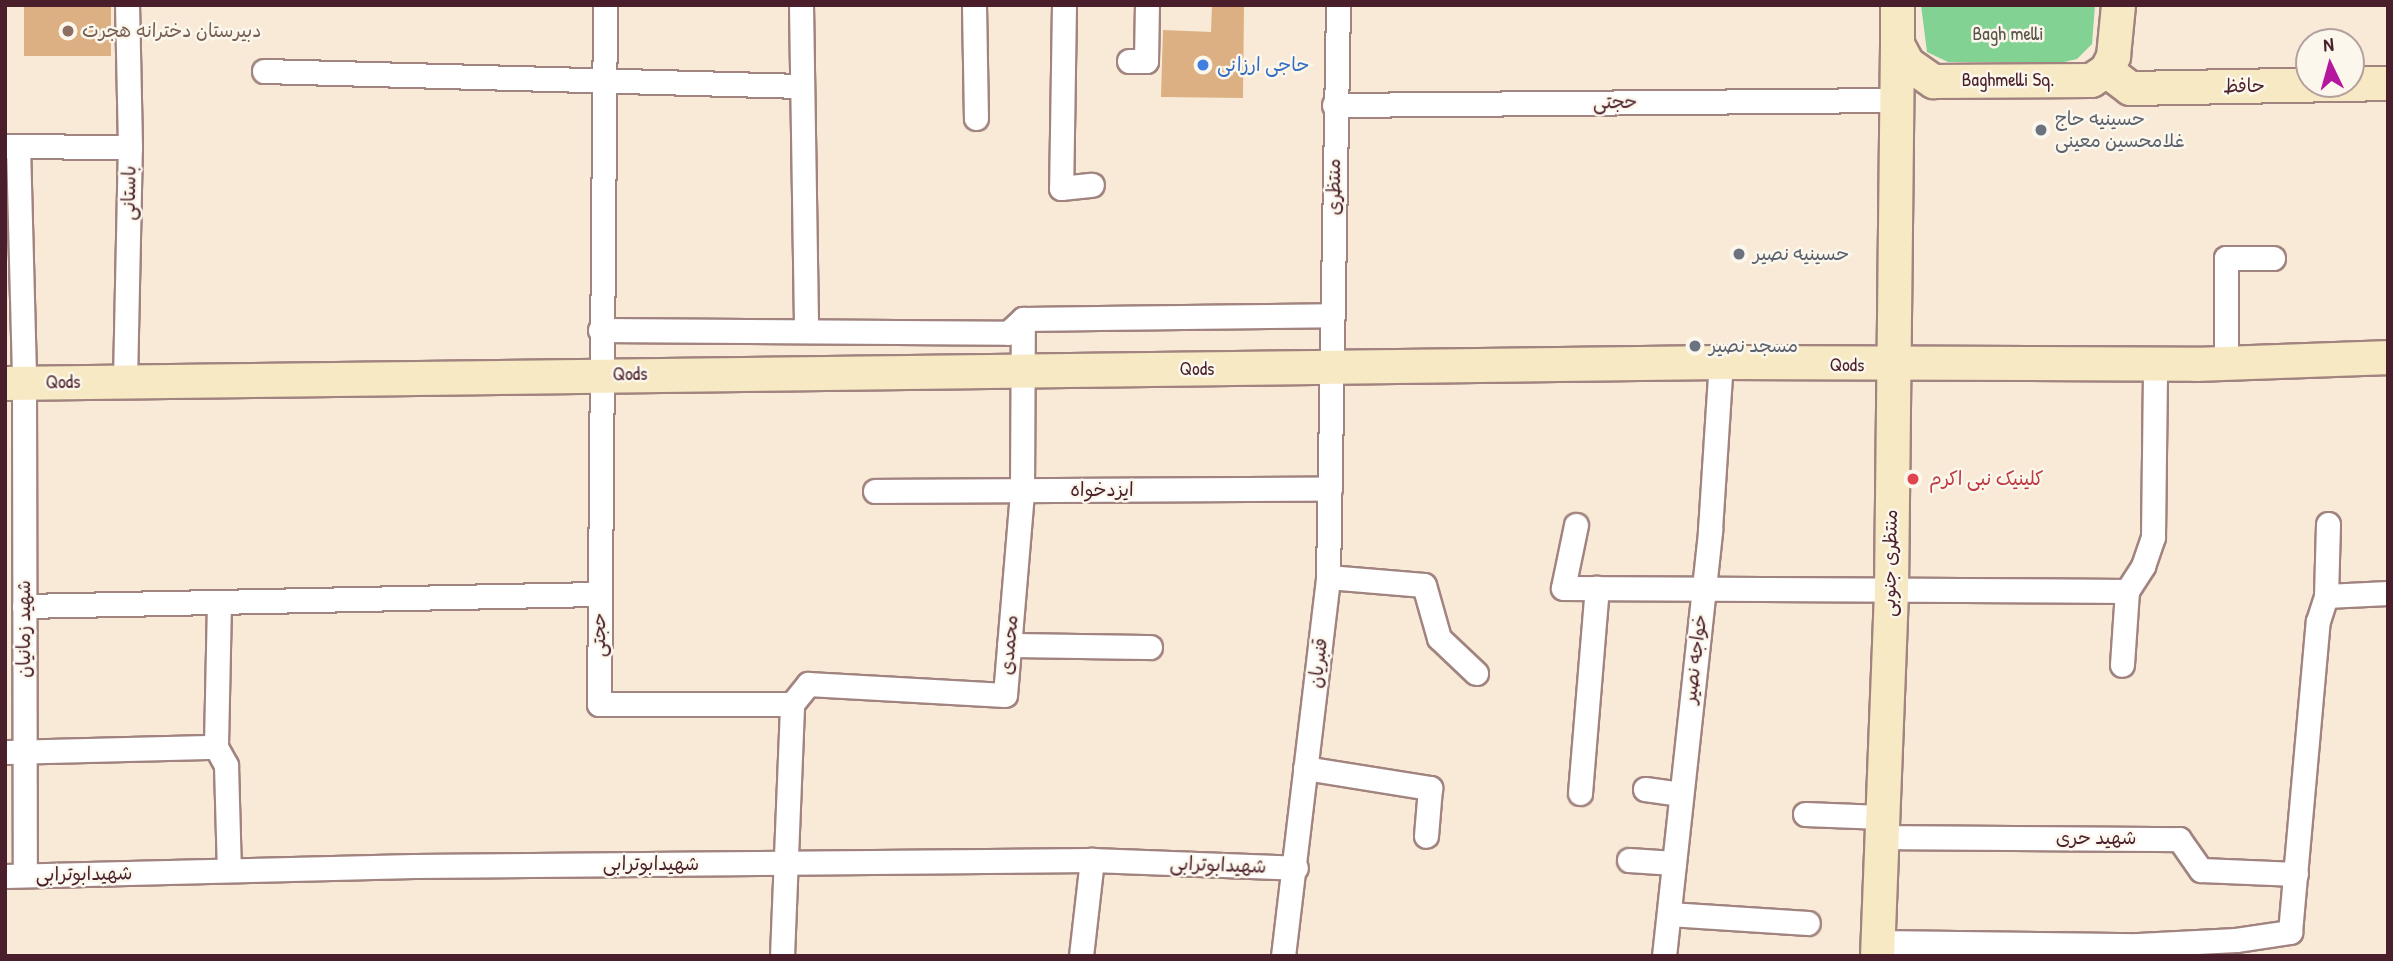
<!DOCTYPE html>
<meta charset="utf-8">
<style>
body{margin:0}
#map{position:relative;width:2393px;height:961px;overflow:hidden;background:#f8ead6;font-family:"Patrick Hand","Playpen Sans Arabic",sans-serif}
div>[style]{position:absolute}
.green>*{inset:0;background:#82d293}
.building>*{inset:0;background:#dcb082}
.roads{filter:drop-shadow(2px 0 #a18480) drop-shadow(-2px 0 #a18480) drop-shadow(0 2px #a18480) drop-shadow(0 -2px #a18480)}
.street>*{height:23px;margin:-11.5px;padding:0 11.5px;transform-origin:11.5px;border-radius:11.5px;background:#fff}
.secondary>*{height:33px;margin:-16.5px;padding:0 16.5px;transform-origin:16.5px;border-radius:16.5px;background:#f7e9c3}
.dots>*{width:19px;height:19px;translate:-50% -50%;box-sizing:border-box;border:4px solid #fbf7ec;border-radius:50%}
span{translate:-50% -50%;white-space:nowrap;text-align:center;line-height:1.15;-webkit-text-stroke:5px #fbf7ec;paint-order:stroke}
.education-label{font-size:19px;color:#785e54}
.left{translate:0 -50%;text-align:left}
.park-label{font-size:19px;color:#5b554a}
.shop-label{font-size:19px;color:#366cbe}
.street-label{font-size:19px;color:#4a1f2b}
.worship-label{font-size:19px;color:#5b616d}
.health-label{font-size:19px;color:#be3a42}
.frame{position:absolute;inset:0;border:7px solid #4a1f2b;pointer-events:none}
.north{position:absolute;left:2295px;top:28px;width:70px;height:70px;box-sizing:border-box;background:#fbf7ec;border:2px solid #b4a19f;border-radius:50%;rotate:355deg;font-size:19px;font-weight:700;line-height:28px;text-align:center;color:#4a1f2b}
.north::after{content:'';display:block;margin:auto;width:24px;height:32px;background:#b5179e;clip-path:polygon(50% 0,100% 100%,50% 72%,0 100%)}
</style>
<div id="map">
<div class="green">
<i style="clip-path:polygon(1921px 5px,2095px 5px,2092px 44px,2077px 59px,2064px 62px,1948px 62px,1927px 52px)"></i>
</div>
<div class="building">
<i style="clip-path:polygon(24px 5px,111px 5px,111px 56px,24px 56px)"></i>
<i style="clip-path:polygon(1212px 5px,1244px 5px,1243px 98px,1161px 97px,1163px 30px,1211px 32px)"></i>
</div>
<div class="roads">
<div class="street">
<i style="left:605px;top:5px;width:699px;rotate:90.49deg"></i>
<i style="left:599px;top:704px;width:193px"></i>
<i style="left:801px;top:5px;width:326px;rotate:89.1deg"></i>
<i style="left:974px;top:5px;width:113px;rotate:89deg"></i>
<i style="left:1064px;top:5px;width:183px;rotate:90.9deg"></i>
<i style="left:1061px;top:188px;width:31px;rotate:-6deg"></i>
<i style="left:1129px;top:61px;width:17px"></i>
<i style="left:1146px;top:61px;width:56px;rotate:-89deg"></i>
<i style="left:264px;top:71px;width:538px;rotate:1.6deg"></i>
<i style="left:1334px;top:105px;width:562px;rotate:-0.51deg"></i>
<i style="left:5px;top:146px;width:125px;rotate:0.5deg"></i>
<i style="left:18px;top:146px;width:237px;rotate:88.5deg"></i>
<i style="left:24px;top:383px;width:492px;rotate:89.9deg"></i>
<i style="left:600px;top:330px;width:408px;rotate:0.4deg"></i>
<i style="left:1008px;top:333px;width:21px;rotate:-43deg"></i>
<i style="left:1023px;top:319px;width:310px;rotate:-0.7deg"></i>
<i style="left:2226px;top:363px;width:105px;rotate:-90deg"></i>
<i style="left:2226px;top:258px;width:47px"></i>
<i style="left:125px;top:381px;width:234px;rotate:-88.8deg"></i>
<i style="left:130px;top:147px;width:142px;rotate:-91.2deg"></i>
<i style="left:875px;top:491px;width:455px;rotate:-0.3deg"></i>
<i style="left:1576px;top:525px;width:64px;rotate:101.7deg"></i>
<i style="left:1563px;top:588px;width:564px;rotate:0.3deg"></i>
<i style="left:2127px;top:591px;width:74px;rotate:93.9deg"></i>
<i style="left:1328px;top:577px;width:96px;rotate:4.8deg"></i>
<i style="left:1424px;top:585px;width:55px;rotate:74.2deg"></i>
<i style="left:1439px;top:638px;width:51px;rotate:43.4deg"></i>
<i style="left:2127px;top:591px;width:30px;rotate:-57deg"></i>
<i style="left:2143px;top:566px;width:31px;rotate:-71deg"></i>
<i style="left:2153px;top:537px;width:173px;rotate:-89.3deg"></i>
<i style="left:2326px;top:596px;width:62px;rotate:-2.8deg"></i>
<i style="left:219px;top:602px;width:145px;rotate:91.2deg"></i>
<i style="left:216px;top:747px;width:21px;rotate:61deg"></i>
<i style="left:226px;top:765px;width:105px;rotate:88.4deg"></i>
<i style="left:24px;top:606px;width:575px;rotate:-1.2deg"></i>
<i style="left:1009px;top:645px;width:141px;rotate:0.8deg"></i>
<i style="left:792px;top:704px;width:26px;rotate:-51deg"></i>
<i style="left:808px;top:684px;width:197px;rotate:3.2deg"></i>
<i style="left:1005px;top:695px;width:205px;rotate:-85.2deg"></i>
<i style="left:1022px;top:491px;width:172px;rotate:-89.7deg"></i>
<i style="left:5px;top:752px;width:211px;rotate:-1.4deg"></i>
<i style="left:1305px;top:768px;width:127px;rotate:9.1deg"></i>
<i style="left:1430px;top:788px;width:48px;rotate:94.8deg"></i>
<i style="left:1645px;top:789px;width:36px;rotate:8deg"></i>
<i style="left:1580px;top:793px;width:206px;rotate:-85.3deg"></i>
<i style="left:1805px;top:814px;width:77px;rotate:2.2deg"></i>
<i style="left:1881px;top:837px;width:298px;rotate:0.4deg"></i>
<i style="left:2179px;top:839px;width:38px;rotate:55deg"></i>
<i style="left:2201px;top:870px;width:95px;rotate:2.4deg"></i>
<i style="left:1629px;top:860px;width:45px;rotate:3.8deg"></i>
<i style="left:5px;top:876px;width:409px;rotate:-1.4deg"></i>
<i style="left:414px;top:866px;width:678px;rotate:-0.51deg"></i>
<i style="left:1092px;top:860px;width:204px;rotate:2.2deg"></i>
<i style="left:1669px;top:914px;width:139px;rotate:3.7deg"></i>
<i style="left:1877px;top:942px;width:261px;rotate:0.7deg"></i>
<i style="left:2138px;top:945px;width:98px;rotate:-2.9deg"></i>
<i style="left:2236px;top:940px;width:55px;rotate:-8.4deg"></i>
<i style="left:2290px;top:932px;width:312px;rotate:-84.9deg"></i>
<i style="left:2318px;top:621px;width:26px;rotate:-72deg"></i>
<i style="left:2326px;top:596px;width:72px;rotate:-88.4deg"></i>
<i style="left:782px;top:956px;width:252px;rotate:-87.7deg"></i>
<i style="left:1081px;top:956px;width:97px;rotate:-83.5deg"></i>
<i style="left:1283px;top:956px;width:382px;rotate:-83.2deg"></i>
<i style="left:1328px;top:577px;width:572px;rotate:-89deg"></i>
<i style="left:1664px;top:956px;width:428px;rotate:-83.8deg"></i>
<i style="left:1710px;top:530px;width:168px;rotate:-86.3deg"></i>
</div>
<div class="secondary">
<i style="left:1897px;top:5px;width:39px;rotate:90deg"></i>
<i style="left:1897px;top:44px;width:21px;rotate:62deg"></i>
<i style="left:1907px;top:63px;width:32px;rotate:35deg"></i>
<i style="left:1933px;top:81px;width:158px;rotate:-0.4deg"></i>
<i style="left:2091px;top:80px;width:18px;rotate:-34deg"></i>
<i style="left:2106px;top:70px;width:16px;rotate:-63deg"></i>
<i style="left:2113px;top:56px;width:51px;rotate:-84.4deg"></i>
<i style="left:2106px;top:70px;width:30px;rotate:37deg"></i>
<i style="left:2130px;top:88px;width:258px;rotate:-1.1deg"></i>
<i style="left:5px;top:383px;width:1716px;rotate:-0.7deg"></i>
<i style="left:1721px;top:362px;width:476px;rotate:0.2deg"></i>
<i style="left:2197px;top:364px;width:191px;rotate:-2.1deg"></i>
<i style="left:1877px;top:956px;width:366px;rotate:-87.8deg"></i>
<i style="left:1891px;top:590px;width:546px;rotate:-89.37deg"></i>
</div>
</div>
<div class="dots">
<i style="left:68px;top:31px;background:#8d6e63"></i>
<i style="left:1203px;top:65px;background:#3f7fe0"></i>
<i style="left:2041px;top:130px;background:#6b7280"></i>
<i style="left:1739px;top:254px;background:#6b7280"></i>
<i style="left:1695px;top:346px;background:#6b7280"></i>
<i style="left:1913px;top:479px;background:#e0444e"></i>
</div>
<div class="education-label">
<span class="left" style="left:82px;top:31px">دبیرستان دخترانه هجرت</span>
</div>
<div class="park-label">
<span style="left:2008px;top:34px">Bagh melli</span>
</div>
<div class="shop-label">
<span class="left" style="left:1217px;top:65px">حاجی ارزانی</span>
</div>
<div class="street-label">
<span style="left:2008px;top:80px">Baghmelli Sq.</span>
<span style="left:2244px;top:86px;rotate:-1deg">حافظ</span>
<span style="left:1615px;top:102px;rotate:-1deg">حجتی</span>
<span style="left:1334px;top:187px;rotate:-90deg">منتظری</span>
<span style="left:129px;top:193px;rotate:-89deg">باستانی</span>
<span style="left:1847px;top:365px;rotate:1deg">Qods</span>
<span style="left:1197px;top:369px">Qods</span>
<span style="left:630px;top:374px;rotate:-1deg">Qods</span>
<span style="left:63px;top:382px;rotate:-1deg">Qods</span>
<span style="left:1102px;top:490px">ایزدخواه</span>
<span style="left:1890px;top:563px;rotate:-89deg">منتظری جنوبی</span>
<span style="left:24px;top:629px;rotate:-90deg">شهید زمانیان</span>
<span style="left:599px;top:635px;rotate:-90deg">حجتی</span>
<span style="left:1009px;top:645px;rotate:-85deg">محمدی</span>
<span style="left:1695px;top:659px;rotate:-83deg">خواجه نصیر</span>
<span style="left:1318px;top:663px;rotate:-83deg">قنبریان</span>
<span style="left:2096px;top:838px">شهید حری</span>
<span style="left:651px;top:864px">شهیدابوترابی</span>
<span style="left:1218px;top:865px;rotate:2deg">شهیدابوترابی</span>
<span style="left:84px;top:874px;rotate:-1deg">شهیدابوترابی</span>
</div>
<div class="worship-label">
<span class="left" style="left:2055px;top:130px">حسینیه حاج<br>غلامحسین معینی</span>
<span class="left" style="left:1753px;top:254px">حسینیه نصیر</span>
<span class="left" style="left:1709px;top:346px">مسجد نصیر</span>
</div>
<div class="health-label">
<span class="left" style="left:1929px;top:479px">کلینیک نبی اکرم</span>
</div>
<div class="frame"></div>
<div class="north">N</div>
</div>
